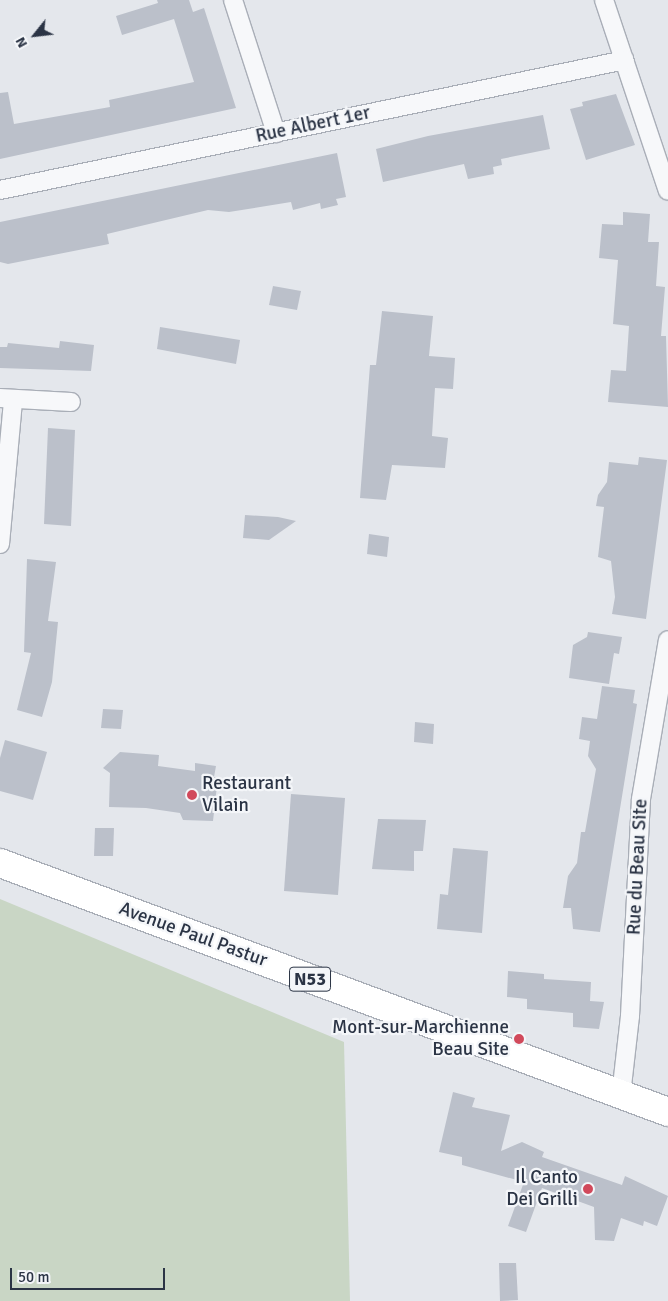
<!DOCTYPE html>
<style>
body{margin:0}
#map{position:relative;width:668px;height:1301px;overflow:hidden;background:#e4e7ec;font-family:Signika,sans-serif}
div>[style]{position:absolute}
.green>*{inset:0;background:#c9d6c5}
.building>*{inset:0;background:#bbc0ca}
.roads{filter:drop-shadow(1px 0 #a9aeb7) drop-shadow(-1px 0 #a9aeb7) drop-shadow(0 1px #a9aeb7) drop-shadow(0 -1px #a9aeb7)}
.minor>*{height:18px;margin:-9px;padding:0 9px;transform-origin:9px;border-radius:9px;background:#f7f8fa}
.primary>*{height:28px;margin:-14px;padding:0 14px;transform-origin:14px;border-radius:14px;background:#fff}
.dots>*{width:14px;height:14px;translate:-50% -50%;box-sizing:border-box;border:2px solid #f4f6f9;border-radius:50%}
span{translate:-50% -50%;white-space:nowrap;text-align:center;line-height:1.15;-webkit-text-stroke:4.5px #f4f6f9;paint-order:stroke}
.shield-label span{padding:1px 4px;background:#f4f6f9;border:1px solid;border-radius:4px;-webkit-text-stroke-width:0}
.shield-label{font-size:18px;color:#2b3445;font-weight:700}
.street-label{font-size:19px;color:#2b3445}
.poi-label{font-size:19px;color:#2b3445}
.left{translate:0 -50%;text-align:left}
.right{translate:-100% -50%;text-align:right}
.north{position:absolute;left:10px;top:10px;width:50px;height:50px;-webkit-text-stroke:4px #f4f6f9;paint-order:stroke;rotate:241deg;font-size:14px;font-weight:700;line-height:20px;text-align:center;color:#2b3445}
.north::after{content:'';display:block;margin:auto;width:18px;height:22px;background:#2b3445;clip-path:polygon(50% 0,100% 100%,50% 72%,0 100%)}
.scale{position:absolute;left:10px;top:1268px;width:155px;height:22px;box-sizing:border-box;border:2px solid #2b3445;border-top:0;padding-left:6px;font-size:15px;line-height:18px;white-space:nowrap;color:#2b3445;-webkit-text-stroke:4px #f4f6f9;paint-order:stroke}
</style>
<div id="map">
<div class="green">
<i style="clip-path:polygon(0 899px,344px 1042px,350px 1301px,0 1301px)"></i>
</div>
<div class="building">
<i style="clip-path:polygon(157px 0,189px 0,193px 12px,204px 8px,236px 108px,0 159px,0 93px,8px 92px,14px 124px,110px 107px,109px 100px,194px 82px,174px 19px,122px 35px,116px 16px,158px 3px)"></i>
<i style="clip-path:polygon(616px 94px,635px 145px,586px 160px,570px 109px,583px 106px,582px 102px)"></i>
<i style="clip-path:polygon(543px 115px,550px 149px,501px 159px,502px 165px,493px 167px,494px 174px,468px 179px,464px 164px,383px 182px,376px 149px,428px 136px)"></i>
<i style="clip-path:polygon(337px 153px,346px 197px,336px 199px,338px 205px,321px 209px,320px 203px,293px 210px,291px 202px,229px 212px,208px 210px,107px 234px,109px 244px,8px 264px,0 262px,0 222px)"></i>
<i style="clip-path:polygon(623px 212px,650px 214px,648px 242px,659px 242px,656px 286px,665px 287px,661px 336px,666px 336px,668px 407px,608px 402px,611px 370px,626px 371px,629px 326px,613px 324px,618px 260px,599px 258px,602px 224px,623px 225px)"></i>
<i style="clip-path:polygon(273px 286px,301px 291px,297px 310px,269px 305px)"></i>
<i style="clip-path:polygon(382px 311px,433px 316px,429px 356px,455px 358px,453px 389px,435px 388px,432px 436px,448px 438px,445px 468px,392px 465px,386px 500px,360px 498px,370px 365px,376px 365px)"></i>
<i style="clip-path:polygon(160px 327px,240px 340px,236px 364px,157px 349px)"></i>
<i style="clip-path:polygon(60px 341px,94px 345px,91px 371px,0 368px,0 347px,7px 347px,8px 343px,59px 348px)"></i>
<i style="clip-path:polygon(48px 428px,75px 430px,71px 526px,44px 524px)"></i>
<i style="clip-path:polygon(639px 457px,667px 460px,646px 619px,612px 614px,615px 597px,611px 561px,598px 557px,604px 507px,596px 506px,598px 495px,607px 482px,609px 462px,638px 465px)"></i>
<i style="clip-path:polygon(245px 515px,278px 517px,296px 521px,269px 540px,243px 538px)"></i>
<i style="clip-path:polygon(369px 534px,389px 537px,387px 557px,367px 554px)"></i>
<i style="clip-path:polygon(27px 559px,56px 562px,48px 621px,58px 622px,52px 682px,42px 717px,17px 710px,31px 653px,24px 652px)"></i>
<i style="clip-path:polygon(588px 632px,622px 637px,619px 654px,614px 653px,609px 684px,569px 678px,573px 645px,587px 637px)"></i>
<i style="clip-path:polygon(602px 686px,635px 690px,633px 703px,637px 704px,600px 932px,573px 929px,571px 908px,563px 908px,568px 876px,577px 863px,581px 832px,585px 832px,596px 769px,588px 756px,590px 741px,579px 739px,582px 717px,597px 719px)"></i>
<i style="clip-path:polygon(103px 709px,123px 710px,121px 729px,101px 728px)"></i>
<i style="clip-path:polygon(415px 722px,434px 724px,433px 744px,414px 742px)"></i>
<i style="clip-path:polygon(5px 740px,47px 752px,33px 800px,0 791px,0 758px)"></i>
<i style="clip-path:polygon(120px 752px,159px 755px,158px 766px,195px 771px,195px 763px,216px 766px,214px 777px,218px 777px,213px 821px,183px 820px,180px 813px,146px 808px,109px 807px,110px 773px,103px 768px)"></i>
<i style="clip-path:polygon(291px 794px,345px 798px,338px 895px,284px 891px)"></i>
<i style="clip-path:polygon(378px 819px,426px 820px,423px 851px,414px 851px,414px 871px,372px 869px)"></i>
<i style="clip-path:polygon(95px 828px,114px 828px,113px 856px,94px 856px)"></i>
<i style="clip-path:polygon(453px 848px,488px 851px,482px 933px,437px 929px,440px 894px,448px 895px)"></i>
<i style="clip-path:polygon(508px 971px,544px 974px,544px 979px,591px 982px,590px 1001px,604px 1002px,599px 1029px,573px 1027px,573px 1013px,527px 1009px,527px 999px,507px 997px)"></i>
<i style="clip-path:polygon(453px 1092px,475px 1098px,472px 1107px,510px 1115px,501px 1151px,522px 1142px,544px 1152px,542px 1157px,622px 1185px,625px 1176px,668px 1196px,657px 1226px,644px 1221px,643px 1226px,621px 1218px,614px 1241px,595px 1240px,594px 1207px,542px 1188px,526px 1232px,508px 1226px,524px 1182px,462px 1165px,462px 1157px,439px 1152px)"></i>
<i style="clip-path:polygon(499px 1263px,516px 1263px,518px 1300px,500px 1301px)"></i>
</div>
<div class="roads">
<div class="minor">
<i style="left:233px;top:0;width:140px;rotate:72.1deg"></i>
<i style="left:604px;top:0;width:201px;rotate:71.5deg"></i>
<i style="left:0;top:190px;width:638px;rotate:-11.75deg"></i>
<i style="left:0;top:398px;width:71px;rotate:3.2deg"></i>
<i style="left:0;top:544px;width:145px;rotate:-84.8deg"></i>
<i style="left:621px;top:1095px;width:80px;rotate:-83.5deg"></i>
<i style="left:630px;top:1016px;width:217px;rotate:-87.1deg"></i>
<i style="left:641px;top:799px;width:161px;rotate:-80.4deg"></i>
</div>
<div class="primary">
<i style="left:0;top:863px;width:713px;rotate:20.44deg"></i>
</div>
</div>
<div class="dots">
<i style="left:192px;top:795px;background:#d1495b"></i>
<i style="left:519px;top:1039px;background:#d1495b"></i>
<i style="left:588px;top:1189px;background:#d1495b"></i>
</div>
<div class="shield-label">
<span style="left:310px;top:979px">N53</span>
</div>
<div class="street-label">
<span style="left:313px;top:125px;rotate:-12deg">Rue Albert 1er</span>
<span style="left:638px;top:867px;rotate:-87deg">Rue du Beau Site</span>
<span style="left:193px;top:935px;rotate:20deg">Avenue Paul Pastur</span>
</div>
<div class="poi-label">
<span class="left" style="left:202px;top:795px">Restaurant<br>Vilain</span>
<span class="right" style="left:509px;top:1039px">Mont-sur-Marchienne<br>Beau Site</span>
<span class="right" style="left:578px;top:1189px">Il Canto<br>Dei Grilli</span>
</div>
<div class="north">N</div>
<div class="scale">50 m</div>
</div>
